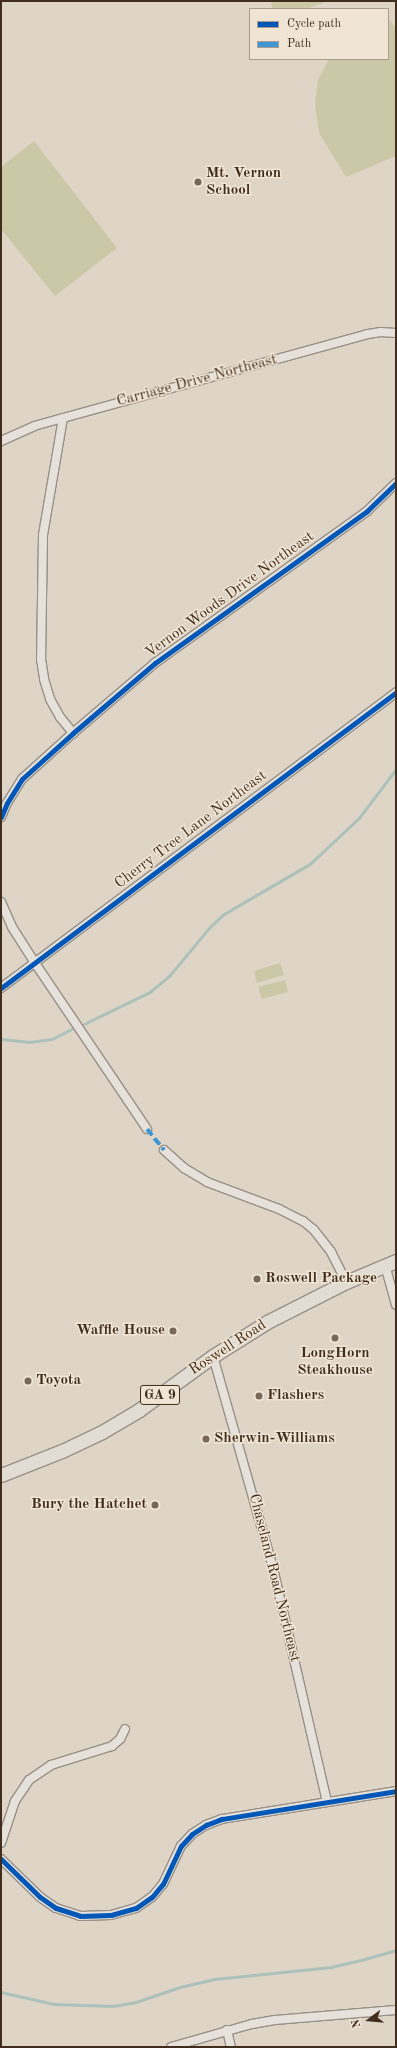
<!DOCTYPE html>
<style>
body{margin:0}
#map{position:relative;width:397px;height:2048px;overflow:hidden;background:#ded5c7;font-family:"Old Standard TT",serif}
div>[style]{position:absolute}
.green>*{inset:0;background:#cbc8a7}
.stream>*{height:2.5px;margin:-1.25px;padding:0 1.25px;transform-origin:1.25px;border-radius:1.25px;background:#adc1bb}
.roads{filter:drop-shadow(1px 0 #989086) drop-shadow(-1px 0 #989086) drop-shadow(0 1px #989086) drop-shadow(0 -1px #989086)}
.street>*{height:8px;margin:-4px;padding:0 4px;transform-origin:4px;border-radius:4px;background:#e6e1da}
.primary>*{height:13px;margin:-6.5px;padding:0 6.5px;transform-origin:6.5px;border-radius:6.5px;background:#e1dcd4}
.quiet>*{height:4px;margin-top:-2px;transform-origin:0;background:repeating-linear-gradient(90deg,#3f96d4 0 8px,transparent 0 12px)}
.cycleway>*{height:5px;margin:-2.5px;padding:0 2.5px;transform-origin:2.5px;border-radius:2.5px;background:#0057b8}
.dots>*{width:11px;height:11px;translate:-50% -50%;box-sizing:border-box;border:2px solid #f0e5d4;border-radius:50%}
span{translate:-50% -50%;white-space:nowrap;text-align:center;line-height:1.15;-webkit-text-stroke:3px #f0e5d4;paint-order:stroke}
.shield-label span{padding:1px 3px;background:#f0e5d4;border:1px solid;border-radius:3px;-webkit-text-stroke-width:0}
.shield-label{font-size:14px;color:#412d1c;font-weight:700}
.poi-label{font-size:15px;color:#412d1c;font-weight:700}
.left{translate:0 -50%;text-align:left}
.right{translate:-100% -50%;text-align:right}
.street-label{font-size:15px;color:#412d1c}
.frame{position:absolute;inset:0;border:2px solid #412d1c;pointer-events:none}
.legend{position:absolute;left:249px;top:8px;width:140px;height:52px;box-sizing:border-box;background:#f0e5d4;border:1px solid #aa9b8a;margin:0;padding:5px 7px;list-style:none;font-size:12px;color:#412d1c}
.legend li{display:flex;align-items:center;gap:8px;height:20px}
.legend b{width:20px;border:1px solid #aa9b8a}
.north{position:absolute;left:349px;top:2000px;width:40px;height:40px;-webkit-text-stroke:3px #f0e5d4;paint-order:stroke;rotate:254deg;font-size:11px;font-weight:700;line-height:16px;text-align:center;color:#412d1c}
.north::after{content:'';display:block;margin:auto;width:14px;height:18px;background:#412d1c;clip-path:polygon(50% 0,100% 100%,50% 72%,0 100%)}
</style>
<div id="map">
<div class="green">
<i style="clip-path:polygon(271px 1px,328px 1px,306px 9px,272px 9px)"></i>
<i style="clip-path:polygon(388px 18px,396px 28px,396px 156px,346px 177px,319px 133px,315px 104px,318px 80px,329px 59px,388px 59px)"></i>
<i style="clip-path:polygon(34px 141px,117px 248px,55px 296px,1px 229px,1px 167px)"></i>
<i style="clip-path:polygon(280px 963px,284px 975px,257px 983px,254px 971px)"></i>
<i style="clip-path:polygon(285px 980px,288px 992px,262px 999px,258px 987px)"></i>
</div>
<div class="stream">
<i style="left:84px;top:1024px;width:73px;rotate:-25.9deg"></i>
<i style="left:150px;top:992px;width:26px;rotate:-40deg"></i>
<i style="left:170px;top:975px;width:62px;rotate:-50.2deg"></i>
<i style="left:210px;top:927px;width:19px;rotate:-43deg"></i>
<i style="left:224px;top:914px;width:99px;rotate:-30.2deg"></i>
<i style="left:310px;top:864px;width:67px;rotate:-43.2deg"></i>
<i style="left:359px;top:818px;width:61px;rotate:-52.9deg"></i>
<i style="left:1px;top:1039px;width:29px;rotate:6deg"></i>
<i style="left:30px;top:1042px;width:22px;rotate:-8deg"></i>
<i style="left:52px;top:1039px;width:22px;rotate:-27deg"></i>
<i style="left:1px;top:1992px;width:54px;rotate:12.8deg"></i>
<i style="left:54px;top:2004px;width:59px;rotate:1.9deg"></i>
<i style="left:113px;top:2006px;width:23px;rotate:-10deg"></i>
<i style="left:136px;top:2002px;width:46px;rotate:-18.8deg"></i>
<i style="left:180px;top:1987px;width:36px;rotate:-13deg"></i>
<i style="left:215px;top:1979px;width:117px;rotate:-5.9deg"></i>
<i style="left:331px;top:1967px;width:35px;rotate:-13deg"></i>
<i style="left:365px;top:1959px;width:32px;rotate:-16deg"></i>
</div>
<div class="roads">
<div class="street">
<i style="left:63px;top:418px;width:119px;rotate:99.7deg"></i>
<i style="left:43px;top:535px;width:124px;rotate:90.9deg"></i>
<i style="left:41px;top:659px;width:20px;rotate:81deg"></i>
<i style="left:44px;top:679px;width:21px;rotate:73deg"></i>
<i style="left:50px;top:699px;width:21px;rotate:61deg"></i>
<i style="left:60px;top:717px;width:21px;rotate:51deg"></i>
<i style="left:1px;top:441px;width:36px;rotate:-24deg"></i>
<i style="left:34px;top:426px;width:346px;rotate:-15.4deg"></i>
<i style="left:368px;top:334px;width:13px;rotate:-9deg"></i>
<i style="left:381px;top:332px;width:15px;rotate:4deg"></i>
<i style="left:1px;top:817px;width:15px;rotate:-67deg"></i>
<i style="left:7px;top:803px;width:28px;rotate:-58deg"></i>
<i style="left:22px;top:779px;width:69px;rotate:-42deg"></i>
<i style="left:73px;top:733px;width:108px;rotate:-40.5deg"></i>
<i style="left:155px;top:663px;width:261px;rotate:-35.6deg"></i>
<i style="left:367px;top:511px;width:40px;rotate:-44deg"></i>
<i style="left:1px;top:902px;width:27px;rotate:66deg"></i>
<i style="left:12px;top:927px;width:43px;rotate:57.4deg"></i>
<i style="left:35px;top:963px;width:200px;rotate:56deg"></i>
<i style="left:1px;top:988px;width:494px;rotate:-36.8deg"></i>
<i style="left:164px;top:1150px;width:27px;rotate:42deg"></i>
<i style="left:184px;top:1168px;width:27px;rotate:31deg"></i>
<i style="left:207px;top:1182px;width:77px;rotate:20.6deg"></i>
<i style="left:279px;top:1209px;width:27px;rotate:27deg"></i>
<i style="left:303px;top:1221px;width:14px;rotate:39deg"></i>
<i style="left:314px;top:1230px;width:28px;rotate:52deg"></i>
<i style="left:331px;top:1252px;width:34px;rotate:63deg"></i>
<i style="left:385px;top:1265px;width:41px;rotate:74.6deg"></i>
<i style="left:213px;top:1356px;width:220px;rotate:74.2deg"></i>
<i style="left:273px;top:1568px;width:240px;rotate:77deg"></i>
<i style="left:1px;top:1843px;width:44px;rotate:-71.6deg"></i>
<i style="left:15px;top:1801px;width:25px;rotate:-56deg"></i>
<i style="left:29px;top:1780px;width:27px;rotate:-34deg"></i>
<i style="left:51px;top:1765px;width:64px;rotate:-17.3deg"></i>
<i style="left:112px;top:1746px;width:11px;rotate:-41deg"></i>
<i style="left:120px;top:1739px;width:11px;rotate:-63deg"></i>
<i style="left:1px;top:1859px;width:54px;rotate:44.3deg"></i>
<i style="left:40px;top:1897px;width:19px;rotate:35deg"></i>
<i style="left:56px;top:1908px;width:25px;rotate:18deg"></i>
<i style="left:80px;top:1916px;width:31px;rotate:-2deg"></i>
<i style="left:111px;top:1915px;width:26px;rotate:-16deg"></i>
<i style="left:136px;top:1908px;width:19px;rotate:-35deg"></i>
<i style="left:152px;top:1897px;width:17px;rotate:-50deg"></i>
<i style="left:163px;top:1884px;width:42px;rotate:-64.7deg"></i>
<i style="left:181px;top:1846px;width:16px;rotate:-47deg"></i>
<i style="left:192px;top:1834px;width:17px;rotate:-33deg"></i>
<i style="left:206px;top:1825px;width:17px;rotate:-21deg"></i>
<i style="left:222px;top:1819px;width:176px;rotate:-9.1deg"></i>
<i style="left:227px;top:2030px;width:17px;rotate:77deg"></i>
<i style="left:171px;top:2047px;width:84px;rotate:-15.9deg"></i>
<i style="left:252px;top:2024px;width:23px;rotate:-10deg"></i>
<i style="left:275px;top:2020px;width:121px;rotate:-4.7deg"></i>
</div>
<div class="primary">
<i style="left:1px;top:1475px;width:66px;rotate:-21.5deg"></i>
<i style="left:62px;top:1451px;width:44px;rotate:-25.4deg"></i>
<i style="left:102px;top:1432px;width:43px;rotate:-30.7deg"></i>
<i style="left:139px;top:1410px;width:92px;rotate:-36.1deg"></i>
<i style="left:213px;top:1356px;width:64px;rotate:-32.2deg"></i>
<i style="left:267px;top:1322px;width:89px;rotate:-26.9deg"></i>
<i style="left:346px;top:1282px;width:54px;rotate:-22.8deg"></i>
</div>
</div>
<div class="quiet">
<i style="left:147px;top:1129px;width:27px;rotate:51deg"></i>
</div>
<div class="cycleway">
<i style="left:1px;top:817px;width:15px;rotate:-67deg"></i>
<i style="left:7px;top:803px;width:28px;rotate:-58deg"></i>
<i style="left:22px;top:779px;width:69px;rotate:-42deg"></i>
<i style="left:73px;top:733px;width:108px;rotate:-40.5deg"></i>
<i style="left:155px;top:663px;width:261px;rotate:-35.6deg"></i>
<i style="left:367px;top:511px;width:40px;rotate:-44deg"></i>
<i style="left:1px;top:988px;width:494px;rotate:-36.8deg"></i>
<i style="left:1px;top:1859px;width:54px;rotate:44.3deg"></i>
<i style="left:40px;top:1897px;width:19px;rotate:35deg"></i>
<i style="left:56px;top:1908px;width:25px;rotate:18deg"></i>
<i style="left:80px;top:1916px;width:31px;rotate:-2deg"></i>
<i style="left:111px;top:1915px;width:26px;rotate:-16deg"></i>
<i style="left:136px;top:1908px;width:19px;rotate:-35deg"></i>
<i style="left:152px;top:1897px;width:17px;rotate:-50deg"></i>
<i style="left:163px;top:1884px;width:42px;rotate:-64.7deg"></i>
<i style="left:181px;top:1846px;width:16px;rotate:-47deg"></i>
<i style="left:192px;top:1834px;width:17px;rotate:-33deg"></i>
<i style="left:206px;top:1825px;width:17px;rotate:-21deg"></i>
<i style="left:222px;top:1819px;width:176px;rotate:-9.1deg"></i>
</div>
<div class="dots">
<i style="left:198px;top:182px;background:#786858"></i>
<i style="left:257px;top:1279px;background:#786858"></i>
<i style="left:173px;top:1331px;background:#786858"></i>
<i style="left:335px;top:1338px;background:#786858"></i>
<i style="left:28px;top:1381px;background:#786858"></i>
<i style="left:259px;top:1396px;background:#786858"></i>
<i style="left:206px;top:1439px;background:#786858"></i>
<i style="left:155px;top:1505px;background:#786858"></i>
</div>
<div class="shield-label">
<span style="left:160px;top:1395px">GA 9</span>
</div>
<div class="poi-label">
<span class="left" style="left:206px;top:182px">Mt. Vernon<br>School</span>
<span class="left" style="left:265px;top:1279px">Roswell Package</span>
<span class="right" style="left:165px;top:1331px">Waffle House</span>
<span style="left:335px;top:1362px">LongHorn<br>Steakhouse</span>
<span class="left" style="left:36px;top:1381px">Toyota</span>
<span class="left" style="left:267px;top:1396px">Flashers</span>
<span class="left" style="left:214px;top:1439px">Sherwin-Williams</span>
<span class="right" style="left:147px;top:1505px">Bury the Hatchet</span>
</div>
<div class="street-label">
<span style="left:197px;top:381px;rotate:-15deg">Carriage Drive Northeast</span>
<span style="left:230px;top:595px;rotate:-36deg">Vernon Woods Drive Northeast</span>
<span style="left:191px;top:830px;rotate:-37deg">Cherry Tree Lane Northeast</span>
<span style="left:228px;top:1348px;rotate:-33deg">Roswell Road</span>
<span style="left:274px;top:1578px;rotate:76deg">Chaseland Road Northeast</span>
</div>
<div class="frame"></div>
<ul class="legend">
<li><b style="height:5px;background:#0057b8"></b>Cycle path</li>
<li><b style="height:5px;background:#3f96d4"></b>Path</li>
</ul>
<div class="north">N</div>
</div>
